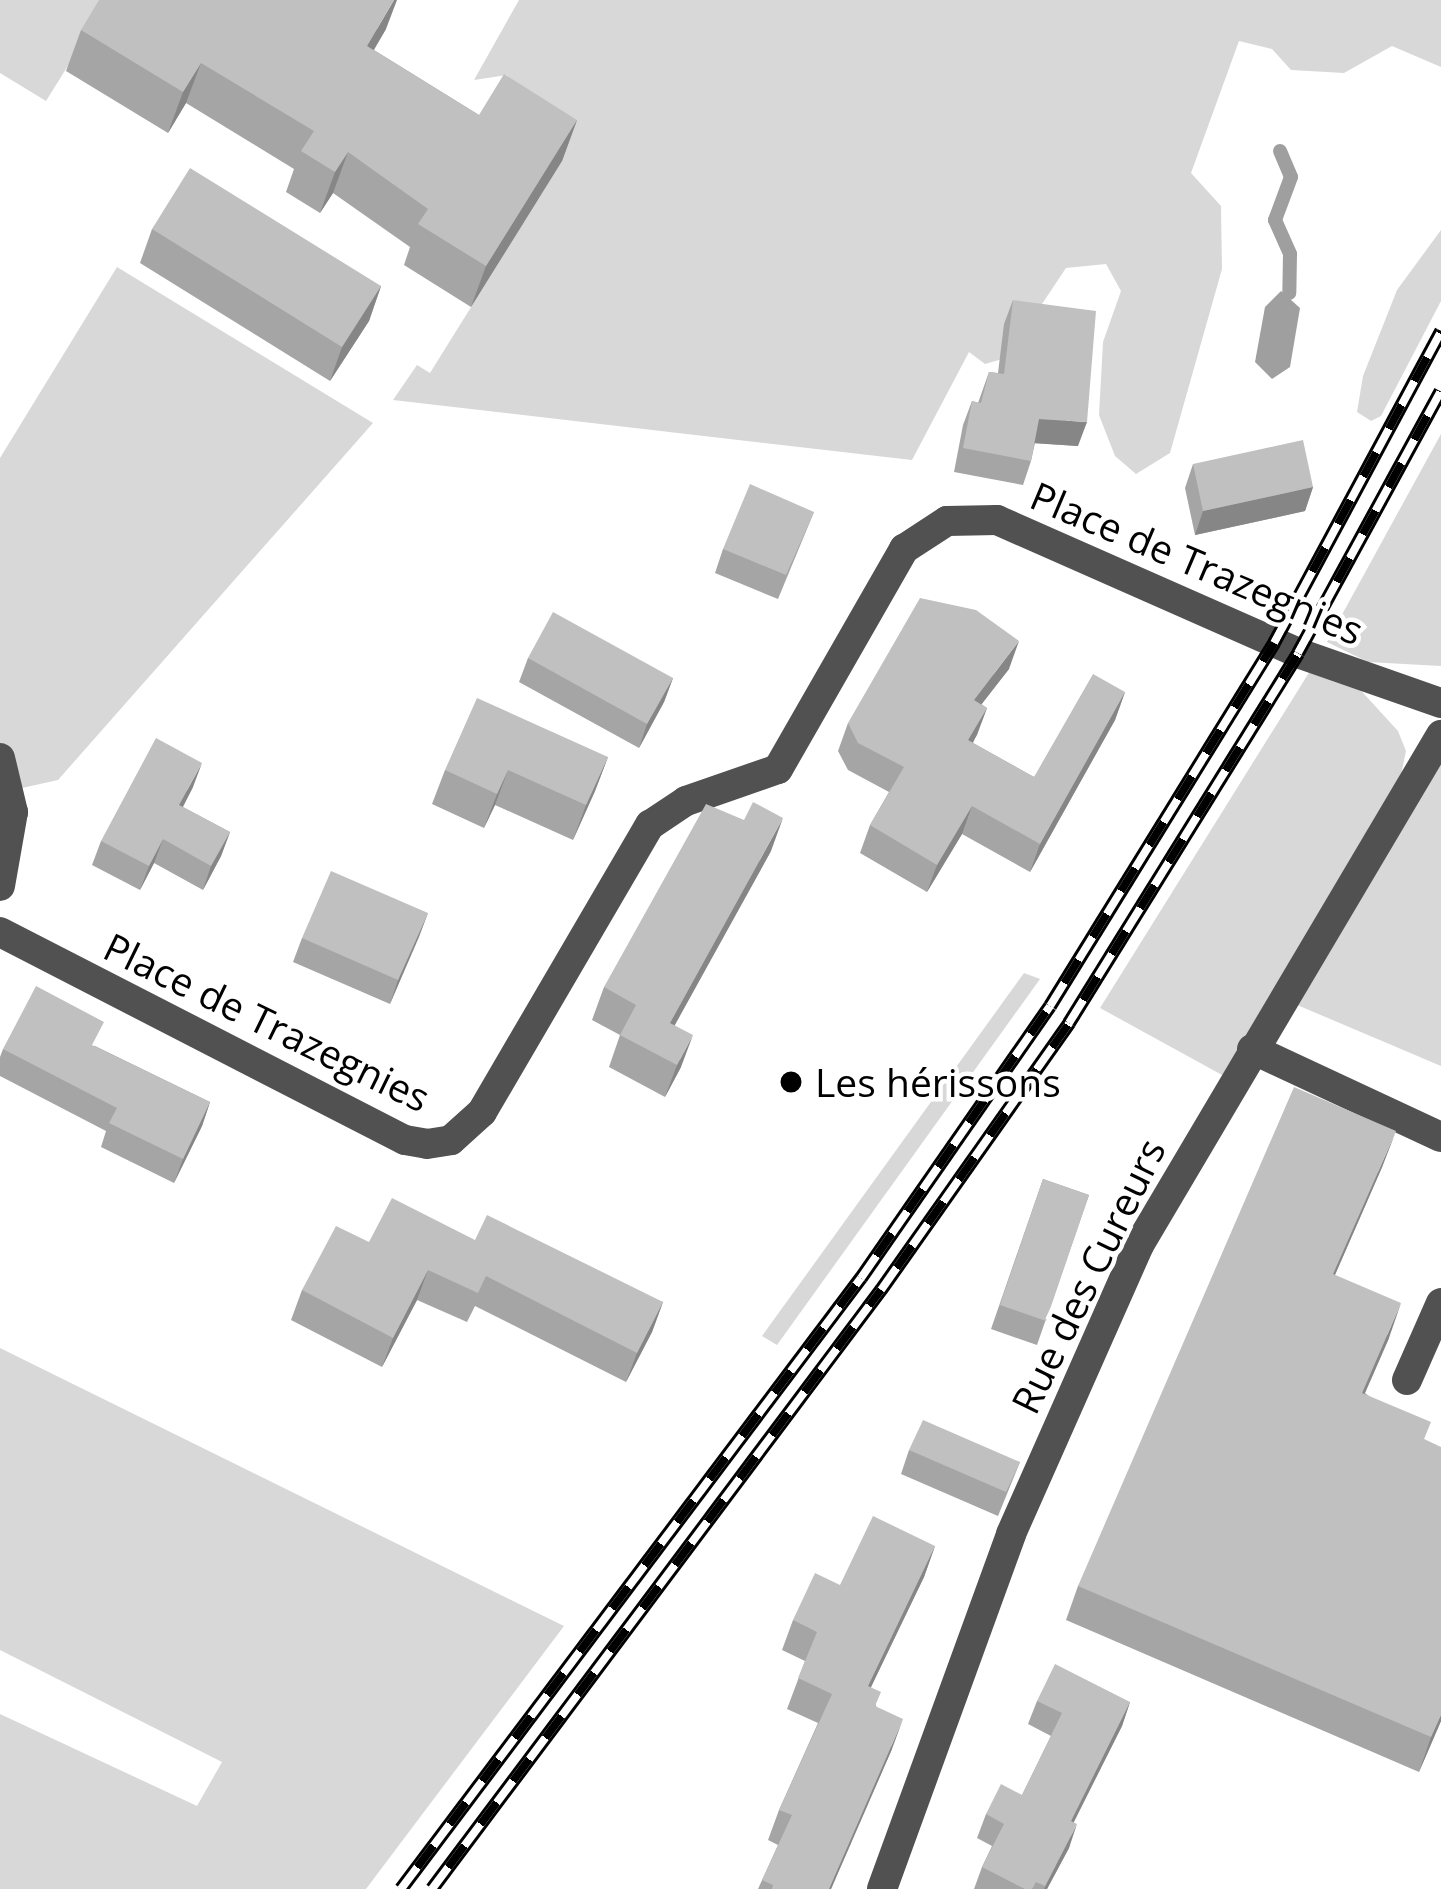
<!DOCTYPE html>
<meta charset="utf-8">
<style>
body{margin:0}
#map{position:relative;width:1441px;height:1889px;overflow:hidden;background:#fff;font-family:"Open Sans",sans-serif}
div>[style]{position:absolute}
.green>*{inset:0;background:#d8d8d8}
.water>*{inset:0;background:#9f9f9f}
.stream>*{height:14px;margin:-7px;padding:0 7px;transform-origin:7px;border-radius:7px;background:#9f9f9f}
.minor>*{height:30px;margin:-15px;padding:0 15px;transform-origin:15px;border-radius:15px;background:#515151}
.rail>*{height:14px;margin-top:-7px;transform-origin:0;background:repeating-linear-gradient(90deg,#fff 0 27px,#000 0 54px);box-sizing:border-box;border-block:3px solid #000}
.wall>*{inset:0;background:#a5a5a5}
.shaded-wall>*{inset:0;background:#868686}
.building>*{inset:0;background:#c0c0c0}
.dots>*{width:33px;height:33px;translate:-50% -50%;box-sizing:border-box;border:6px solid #fff;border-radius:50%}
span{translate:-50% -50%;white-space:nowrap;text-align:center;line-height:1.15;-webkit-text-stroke:9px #fff;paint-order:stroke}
.street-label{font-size:39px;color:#000}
.poi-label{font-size:39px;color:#000}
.left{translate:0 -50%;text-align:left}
</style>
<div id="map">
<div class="green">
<i style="clip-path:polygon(0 0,109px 0,46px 101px,0 73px)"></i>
<i style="clip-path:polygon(519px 0,1441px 0,1441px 67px,1392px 46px,1344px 73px,1291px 70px,1272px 49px,1239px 41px,1191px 173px,1221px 206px,1222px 269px,1170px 453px,1136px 474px,1115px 456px,1099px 415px,1103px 342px,1121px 291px,1106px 264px,1066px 268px,1006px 358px,985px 364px,969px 352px,912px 460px,393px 400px,417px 365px,430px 373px,562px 161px,516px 132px,507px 75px,474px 80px)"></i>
<i style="clip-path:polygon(1441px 230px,1441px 301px,1381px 416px,1371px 421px,1357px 412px,1363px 376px,1397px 290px)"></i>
<i style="clip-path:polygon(117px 267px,373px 423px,58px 780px,13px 790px,0 758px,0 458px)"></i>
<i style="clip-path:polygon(1441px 434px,1441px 666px,1368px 662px,1327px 642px)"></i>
<i style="clip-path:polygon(1315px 663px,1354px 683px,1398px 731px,1406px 751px,1397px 794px,1441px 735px,1441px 1066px,1283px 999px,1233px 1081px,1100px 1008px)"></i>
<i style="clip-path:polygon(1024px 973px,1040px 979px,777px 1345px,762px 1336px)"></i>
<i style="clip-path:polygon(0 1348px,564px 1626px,366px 1889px,0 1889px,0 1714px,197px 1806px,222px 1762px,0 1650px)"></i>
</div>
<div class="water">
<i style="clip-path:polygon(1281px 291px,1300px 308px,1290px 367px,1272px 379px,1255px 362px,1265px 307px)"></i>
</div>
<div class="stream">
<i style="left:1280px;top:151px;width:28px;rotate:67deg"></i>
<i style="left:1291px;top:177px;width:46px;rotate:110.4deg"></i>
<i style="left:1275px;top:220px;width:37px;rotate:66deg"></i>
<i style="left:1290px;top:254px;width:39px;rotate:91deg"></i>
</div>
<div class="minor">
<i style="left:0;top:758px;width:56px;rotate:76.5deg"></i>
<i style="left:13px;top:812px;width:75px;rotate:100deg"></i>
<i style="left:0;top:932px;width:455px;rotate:27.2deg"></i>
<i style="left:405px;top:1140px;width:22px;rotate:10deg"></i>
<i style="left:427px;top:1144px;width:24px;rotate:-9deg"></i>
<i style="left:451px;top:1140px;width:42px;rotate:-42.1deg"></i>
<i style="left:482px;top:1112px;width:333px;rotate:-59.7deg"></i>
<i style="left:650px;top:825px;width:43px;rotate:-33.7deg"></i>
<i style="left:686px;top:801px;width:97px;rotate:-19.2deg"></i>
<i style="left:778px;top:769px;width:254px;rotate:-60.2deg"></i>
<i style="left:904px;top:549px;width:51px;rotate:-33.1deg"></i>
<i style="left:947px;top:521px;width:50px;rotate:-1.1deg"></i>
<i style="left:997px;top:520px;width:329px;rotate:23.8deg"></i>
<i style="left:1298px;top:653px;width:151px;rotate:19.3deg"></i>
<i style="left:1252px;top:1049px;width:208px;rotate:25deg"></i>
<i style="left:1407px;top:1380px;width:84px;rotate:-66.2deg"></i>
<i style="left:882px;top:1889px;width:378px;rotate:-70deg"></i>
<i style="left:1011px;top:1534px;width:316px;rotate:-66.1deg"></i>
<i style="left:1139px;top:1245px;width:593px;rotate:-59.37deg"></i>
</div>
<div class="rail">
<i style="left:401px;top:1889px;width:765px;rotate:-53.03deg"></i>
<i style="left:861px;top:1278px;width:331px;rotate:-55.2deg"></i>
<i style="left:1050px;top:1006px;width:427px;rotate:-58.3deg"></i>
<i style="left:1274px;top:643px;width:354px;rotate:-61.8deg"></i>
<i style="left:432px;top:1889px;width:749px;rotate:-53.15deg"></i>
<i style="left:881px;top:1290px;width:327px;rotate:-54.8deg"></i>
<i style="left:1069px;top:1023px;width:435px;rotate:-58.2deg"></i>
<i style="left:1298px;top:653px;width:298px;rotate:-61.4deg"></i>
</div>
<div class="wall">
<i style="clip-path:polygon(386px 29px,374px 50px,479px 115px,577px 120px,562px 161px,471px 307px,404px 265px,410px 247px,333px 193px,320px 213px,286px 192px,294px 169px,186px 103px,168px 133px,66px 71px,81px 30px)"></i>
<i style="clip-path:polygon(152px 229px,381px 286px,369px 321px,330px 381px,140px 263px)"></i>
<i style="clip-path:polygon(1013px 300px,1078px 446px,1035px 443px,1031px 461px,1023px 485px,954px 472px,963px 425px,972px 401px,978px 403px,989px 372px,998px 373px,1004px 324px)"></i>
<i style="clip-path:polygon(1193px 464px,1313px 487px,1305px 511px,1195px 535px,1185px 488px)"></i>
<i style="clip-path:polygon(814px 512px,778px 599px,715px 573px,723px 549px)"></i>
<i style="clip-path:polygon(528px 658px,673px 678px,664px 702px,639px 748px,519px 682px)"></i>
<i style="clip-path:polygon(1009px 669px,981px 704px,987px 708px,973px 743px,1034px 777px,1125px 692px,1115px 720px,1030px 872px,962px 834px,927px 892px,860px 853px,870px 825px,889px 792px,848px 770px,838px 751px,848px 723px)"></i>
<i style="clip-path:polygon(608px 757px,595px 791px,573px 840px,495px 805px,484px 828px,432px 804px,445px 770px)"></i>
<i style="clip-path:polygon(193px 787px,183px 807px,230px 832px,221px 856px,203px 890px,154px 863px,140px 890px,92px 865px,101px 841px)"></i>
<i style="clip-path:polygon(771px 851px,675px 1025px,681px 1067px,665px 1097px,609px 1067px,620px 1035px,592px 1020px,604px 987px)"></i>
<i style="clip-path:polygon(428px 913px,390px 1004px,293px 962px,302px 938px)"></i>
<i style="clip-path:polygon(95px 1046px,210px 1102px,202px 1126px,174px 1183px,101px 1147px,106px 1131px,0 1076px,0 1057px,3px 1049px)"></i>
<i style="clip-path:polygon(1383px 1165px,1335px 1275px,1389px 1338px,1365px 1393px,1425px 1440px,1441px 1721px,1419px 1772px,1066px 1620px,1078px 1586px)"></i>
<i style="clip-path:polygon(1043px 1179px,1089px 1195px,1037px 1345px,991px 1329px)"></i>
<i style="clip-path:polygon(475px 1240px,663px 1302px,652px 1332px,626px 1382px,475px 1306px,467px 1322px,417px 1300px,382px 1367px,291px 1320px,302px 1290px,369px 1242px)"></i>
<i style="clip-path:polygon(909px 1450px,1020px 1462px,998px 1516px,901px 1474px)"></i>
<i style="clip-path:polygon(935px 1546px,924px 1577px,871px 1687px,876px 1706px,892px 1749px,831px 1889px,758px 1889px,778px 1845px,768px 1840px,779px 1810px,818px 1723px,787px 1709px,805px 1661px,782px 1650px,793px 1620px,840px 1585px)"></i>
<i style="clip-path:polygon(1037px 1701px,1130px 1702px,1122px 1726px,1074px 1822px,1069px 1848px,1047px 1889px,974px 1889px,982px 1867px,992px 1846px,977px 1838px,986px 1814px,1022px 1795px,1051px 1736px,1028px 1724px)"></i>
</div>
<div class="shaded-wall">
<i style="clip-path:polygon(394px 0,397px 0,386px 29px,352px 86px,367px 46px)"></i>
<i style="clip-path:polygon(201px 63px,186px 103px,168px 133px,183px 92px)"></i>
<i style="clip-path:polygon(577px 120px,562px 161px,471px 307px,486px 266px)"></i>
<i style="clip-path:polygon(348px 152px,333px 193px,320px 213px,335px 172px)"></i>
<i style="clip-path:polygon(381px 286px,369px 321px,330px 381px,342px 347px)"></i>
<i style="clip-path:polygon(1039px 419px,1087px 422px,1078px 446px,1031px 443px)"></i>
<i style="clip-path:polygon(1313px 487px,1305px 511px,1195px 535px,1203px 511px)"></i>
<i style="clip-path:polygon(1019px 641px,1009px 669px,964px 727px,974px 700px)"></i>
<i style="clip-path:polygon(673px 678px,664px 702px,639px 748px,647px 724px)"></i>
<i style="clip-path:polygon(1125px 692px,1115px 720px,1030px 872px,1040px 844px)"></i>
<i style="clip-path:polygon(987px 708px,977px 735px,958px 768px,968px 740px)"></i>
<i style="clip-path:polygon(608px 757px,595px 791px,573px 840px,586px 805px)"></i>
<i style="clip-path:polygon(202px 763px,193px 787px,171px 829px,179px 805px)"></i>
<i style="clip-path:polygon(508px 770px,495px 805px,484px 828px,497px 794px)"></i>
<i style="clip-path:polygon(972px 806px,962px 834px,927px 892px,937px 865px)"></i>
<i style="clip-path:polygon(783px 818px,771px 851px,658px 1055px,670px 1023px)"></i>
<i style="clip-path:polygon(230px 832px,221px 856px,203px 890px,211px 866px)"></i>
<i style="clip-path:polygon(163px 839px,154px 863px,140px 890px,149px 866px)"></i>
<i style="clip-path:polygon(428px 913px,419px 937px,390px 1004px,398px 980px)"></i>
<i style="clip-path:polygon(693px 1035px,681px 1067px,665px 1097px,677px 1065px)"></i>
<i style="clip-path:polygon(210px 1102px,202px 1126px,174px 1183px,183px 1159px)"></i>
<i style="clip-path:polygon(1396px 1131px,1383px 1165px,1320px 1309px,1333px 1274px)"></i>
<i style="clip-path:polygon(428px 1270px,417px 1300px,382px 1367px,393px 1338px)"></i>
<i style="clip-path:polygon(663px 1302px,652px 1332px,626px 1382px,637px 1353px)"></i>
<i style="clip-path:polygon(1401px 1303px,1389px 1338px,1350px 1427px,1362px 1393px)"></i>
<i style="clip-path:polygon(935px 1546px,924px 1577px,857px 1716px,868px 1686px)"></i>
<i style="clip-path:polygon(1130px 1702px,1122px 1726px,1062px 1845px,1071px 1821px)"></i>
<i style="clip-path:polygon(1441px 1715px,1441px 1721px,1419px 1772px,1431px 1737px)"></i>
<i style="clip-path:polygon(903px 1719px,892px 1749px,831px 1889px,829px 1889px)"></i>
<i style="clip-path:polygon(1077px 1824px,1069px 1848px,1047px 1889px,1044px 1889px)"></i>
</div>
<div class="building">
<i style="clip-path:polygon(99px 0,394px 0,367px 46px,479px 115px,504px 74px,577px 120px,486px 266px,418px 224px,428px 209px,348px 152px,335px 172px,301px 151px,314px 131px,201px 63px,183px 92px,81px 30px)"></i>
<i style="clip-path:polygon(190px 168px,381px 286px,342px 347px,152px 229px)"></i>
<i style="clip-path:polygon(1013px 300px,1096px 311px,1087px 422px,1039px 419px,1031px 461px,963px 448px,972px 401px,981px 403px,989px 372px,1004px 374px)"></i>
<i style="clip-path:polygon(1303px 440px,1313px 487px,1203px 511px,1193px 464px)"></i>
<i style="clip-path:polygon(750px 484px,814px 512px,786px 575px,723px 549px)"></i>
<i style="clip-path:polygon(920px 598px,976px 610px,1019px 641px,974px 700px,987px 708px,968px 740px,1034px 777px,1093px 674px,1125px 692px,1040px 844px,972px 806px,937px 865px,870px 825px,904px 767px,858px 743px,848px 723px)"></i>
<i style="clip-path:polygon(553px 612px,673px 678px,647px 724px,528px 658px)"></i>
<i style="clip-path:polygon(477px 698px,608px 757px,586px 805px,508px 770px,497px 794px,445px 770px)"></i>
<i style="clip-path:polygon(156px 738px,202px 763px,179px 805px,230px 832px,211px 866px,163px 839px,149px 866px,101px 841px)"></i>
<i style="clip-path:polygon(753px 802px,783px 818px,670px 1023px,693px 1035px,677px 1065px,620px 1035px,636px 1005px,604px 987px,706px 804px,744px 820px)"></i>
<i style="clip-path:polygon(331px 871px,428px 913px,398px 980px,302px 938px)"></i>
<i style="clip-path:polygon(36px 986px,104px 1022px,92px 1045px,210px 1102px,183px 1159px,109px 1123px,117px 1108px,3px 1049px)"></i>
<i style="clip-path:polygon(1294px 1087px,1396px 1131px,1333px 1274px,1401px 1303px,1362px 1393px,1431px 1422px,1424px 1439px,1441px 1447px,1441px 1715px,1431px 1737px,1078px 1586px)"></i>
<i style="clip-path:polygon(1043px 1179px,1089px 1195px,1046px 1321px,1000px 1305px)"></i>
<i style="clip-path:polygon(392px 1198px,475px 1240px,487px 1215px,663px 1302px,637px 1353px,486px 1276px,478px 1293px,428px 1270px,393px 1338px,302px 1290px,336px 1226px,369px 1242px)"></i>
<i style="clip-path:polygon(923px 1420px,1020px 1462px,1006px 1492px,909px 1450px)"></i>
<i style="clip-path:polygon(873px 1516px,935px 1546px,868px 1686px,881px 1692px,875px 1706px,903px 1719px,829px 1889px,772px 1889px,773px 1885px,762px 1880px,792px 1815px,779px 1810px,832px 1694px,798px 1678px,817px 1632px,793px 1620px,815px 1573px,840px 1585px)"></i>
<i style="clip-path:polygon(1055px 1664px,1130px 1702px,1071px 1821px,1077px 1824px,1045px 1886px,1036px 1882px,1032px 1889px,1025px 1889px,982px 1867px,1004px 1824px,986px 1814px,1001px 1784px,1022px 1795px,1062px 1713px,1037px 1701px)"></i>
</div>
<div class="dots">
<i style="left:791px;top:1082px;background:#000"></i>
</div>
<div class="street-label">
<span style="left:1197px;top:563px;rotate:23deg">Place de Trazegnies</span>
<span style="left:267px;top:1022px;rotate:26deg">Place de Trazegnies</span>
<span style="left:1088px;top:1276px;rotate:-64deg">Rue des Cureurs</span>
</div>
<div class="poi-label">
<span class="left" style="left:815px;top:1082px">Les hérissons</span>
</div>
</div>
